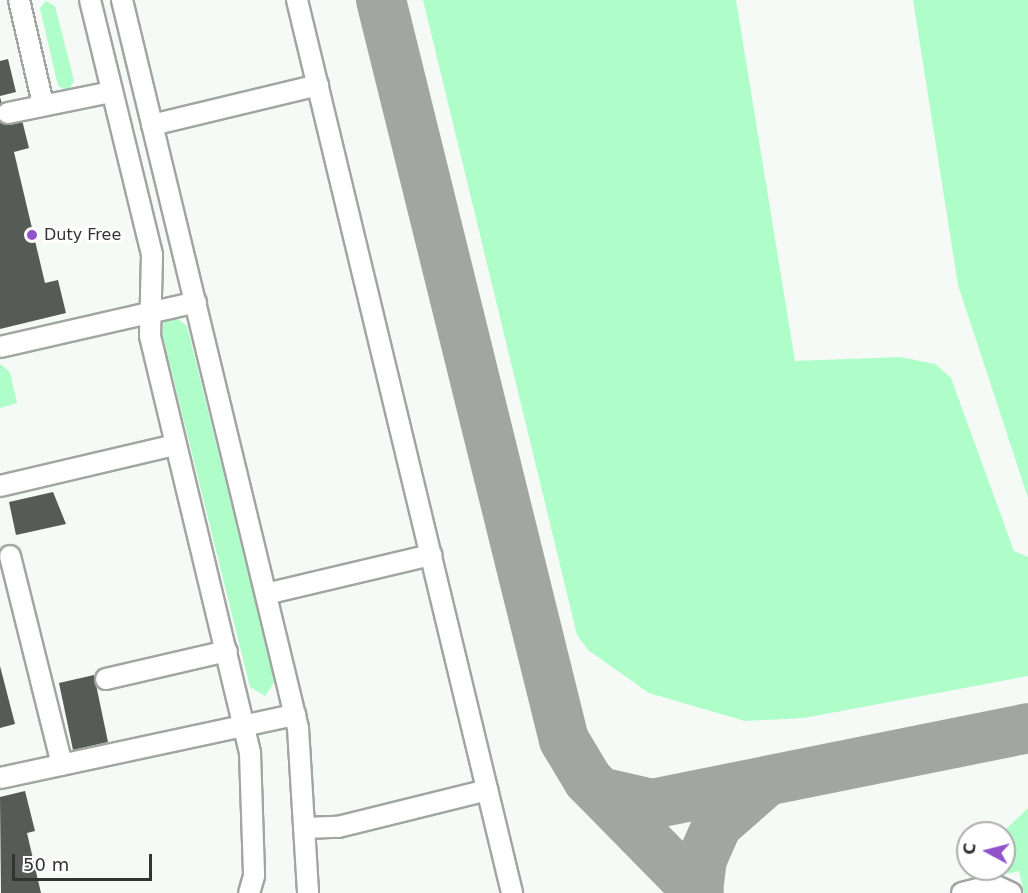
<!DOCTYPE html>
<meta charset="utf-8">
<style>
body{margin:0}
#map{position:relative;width:1028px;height:893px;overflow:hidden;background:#f5faf6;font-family:"DejaVu Sans",sans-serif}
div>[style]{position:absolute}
.green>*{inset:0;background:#affdc9}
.taxiway>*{height:50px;margin:-25px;padding:0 25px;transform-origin:25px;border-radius:25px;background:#a2a5a2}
.building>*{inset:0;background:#565b58}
.roads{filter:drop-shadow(2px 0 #a1a6a2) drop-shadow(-2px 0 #a1a6a2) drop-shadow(0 2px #a1a6a2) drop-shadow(0 -2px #a1a6a2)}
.minor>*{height:20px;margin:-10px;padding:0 10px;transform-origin:10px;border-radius:10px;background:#fff}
.dots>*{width:16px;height:16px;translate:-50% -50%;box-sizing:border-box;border:3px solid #fff;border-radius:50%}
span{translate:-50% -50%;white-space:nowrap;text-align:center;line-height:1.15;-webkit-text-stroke:6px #fff;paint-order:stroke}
.poi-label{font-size:16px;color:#323432}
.left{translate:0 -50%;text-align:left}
.north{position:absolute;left:956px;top:821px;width:60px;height:60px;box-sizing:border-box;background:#fff;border:2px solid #adaead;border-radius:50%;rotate:277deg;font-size:16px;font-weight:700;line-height:24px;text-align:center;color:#323432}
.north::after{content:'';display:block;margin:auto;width:21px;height:27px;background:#9053ca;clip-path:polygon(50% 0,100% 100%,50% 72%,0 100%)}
.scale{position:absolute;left:12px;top:854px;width:140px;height:27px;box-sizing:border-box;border:3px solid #323432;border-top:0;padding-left:8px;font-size:18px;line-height:21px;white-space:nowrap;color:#323432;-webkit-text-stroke:4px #fff;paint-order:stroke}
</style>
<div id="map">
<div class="green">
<i style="clip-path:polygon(423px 0,736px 0,795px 361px,900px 357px,935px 364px,951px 378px,1014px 551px,1028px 557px,1028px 676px,804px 718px,745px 721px,649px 693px,588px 650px,577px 635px)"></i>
<i style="clip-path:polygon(913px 0,1028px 0,1028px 498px,958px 285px)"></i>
<i style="clip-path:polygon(46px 1px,55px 6px,74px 81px,68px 91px,58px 86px,40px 8px)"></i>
<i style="clip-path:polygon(175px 317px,187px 326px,275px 681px,265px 696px,250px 687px,162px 333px,164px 321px)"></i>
<i style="clip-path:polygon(0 364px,10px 372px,17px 403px,0 408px)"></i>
<i style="clip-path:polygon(1028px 808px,1028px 893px,1024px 893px,1019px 871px,982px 879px,984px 869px,1004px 869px,1002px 833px)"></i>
</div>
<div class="taxiway">
<i style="left:381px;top:0;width:762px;rotate:76.11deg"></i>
<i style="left:564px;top:740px;width:47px;rotate:59deg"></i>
<i style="left:588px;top:780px;width:158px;rotate:45.5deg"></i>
<i style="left:600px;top:792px;width:53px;rotate:13deg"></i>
<i style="left:652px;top:804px;width:384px;rotate:-11.4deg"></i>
<i style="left:698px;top:891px;width:32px;rotate:-83deg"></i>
<i style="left:702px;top:859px;width:37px;rotate:-66deg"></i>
<i style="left:717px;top:825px;width:67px;rotate:-41.3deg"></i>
</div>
<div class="building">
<i style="clip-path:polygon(8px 59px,16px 92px,0 96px,0 61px)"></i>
<i style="clip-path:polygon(0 97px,6px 120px,21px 116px,29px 148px,14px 152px,45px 283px,58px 280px,66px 313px,0 329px)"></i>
<i style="clip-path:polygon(53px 492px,66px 524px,16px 535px,9px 502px)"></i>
<i style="clip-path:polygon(0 666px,15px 724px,0 728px)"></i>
<i style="clip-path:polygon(94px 675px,108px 742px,73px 750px,59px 683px)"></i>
<i style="clip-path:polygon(25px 791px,35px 831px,27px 833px,41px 893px,1px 893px,0 797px)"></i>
</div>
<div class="roads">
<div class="minor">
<i style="left:19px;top:0;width:107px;rotate:77deg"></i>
<i style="left:90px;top:0;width:262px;rotate:76.3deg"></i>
<i style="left:152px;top:255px;width:81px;rotate:91.4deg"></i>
<i style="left:150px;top:336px;width:429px;rotate:76.5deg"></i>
<i style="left:250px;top:753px;width:123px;rotate:88.1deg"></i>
<i style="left:254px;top:876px;width:18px;rotate:106deg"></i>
<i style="left:122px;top:0;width:749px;rotate:76.41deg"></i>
<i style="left:298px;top:728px;width:165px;rotate:86.5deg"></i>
<i style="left:297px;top:0;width:919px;rotate:76.46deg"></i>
<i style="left:8px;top:113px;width:105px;rotate:-11.5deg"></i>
<i style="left:152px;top:125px;width:171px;rotate:-13.5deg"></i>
<i style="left:0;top:347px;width:201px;rotate:-12.9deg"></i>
<i style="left:0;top:486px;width:180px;rotate:-13.2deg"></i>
<i style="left:10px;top:556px;width:215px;rotate:76deg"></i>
<i style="left:266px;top:594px;width:170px;rotate:-13.3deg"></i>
<i style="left:106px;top:679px;width:124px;rotate:-13deg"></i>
<i style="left:0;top:778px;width:302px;rotate:-12.1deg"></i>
<i style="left:304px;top:828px;width:34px;rotate:-2deg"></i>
<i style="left:338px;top:827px;width:154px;rotate:-13.9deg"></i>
<i style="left:962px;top:893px;width:33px;rotate:-14deg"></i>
<i style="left:994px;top:885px;width:19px;rotate:25deg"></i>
</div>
</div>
<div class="dots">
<i style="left:32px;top:235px;background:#9053ca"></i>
</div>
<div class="poi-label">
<span class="left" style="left:44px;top:235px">Duty Free</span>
</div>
<div class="north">С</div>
<div class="scale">50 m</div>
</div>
